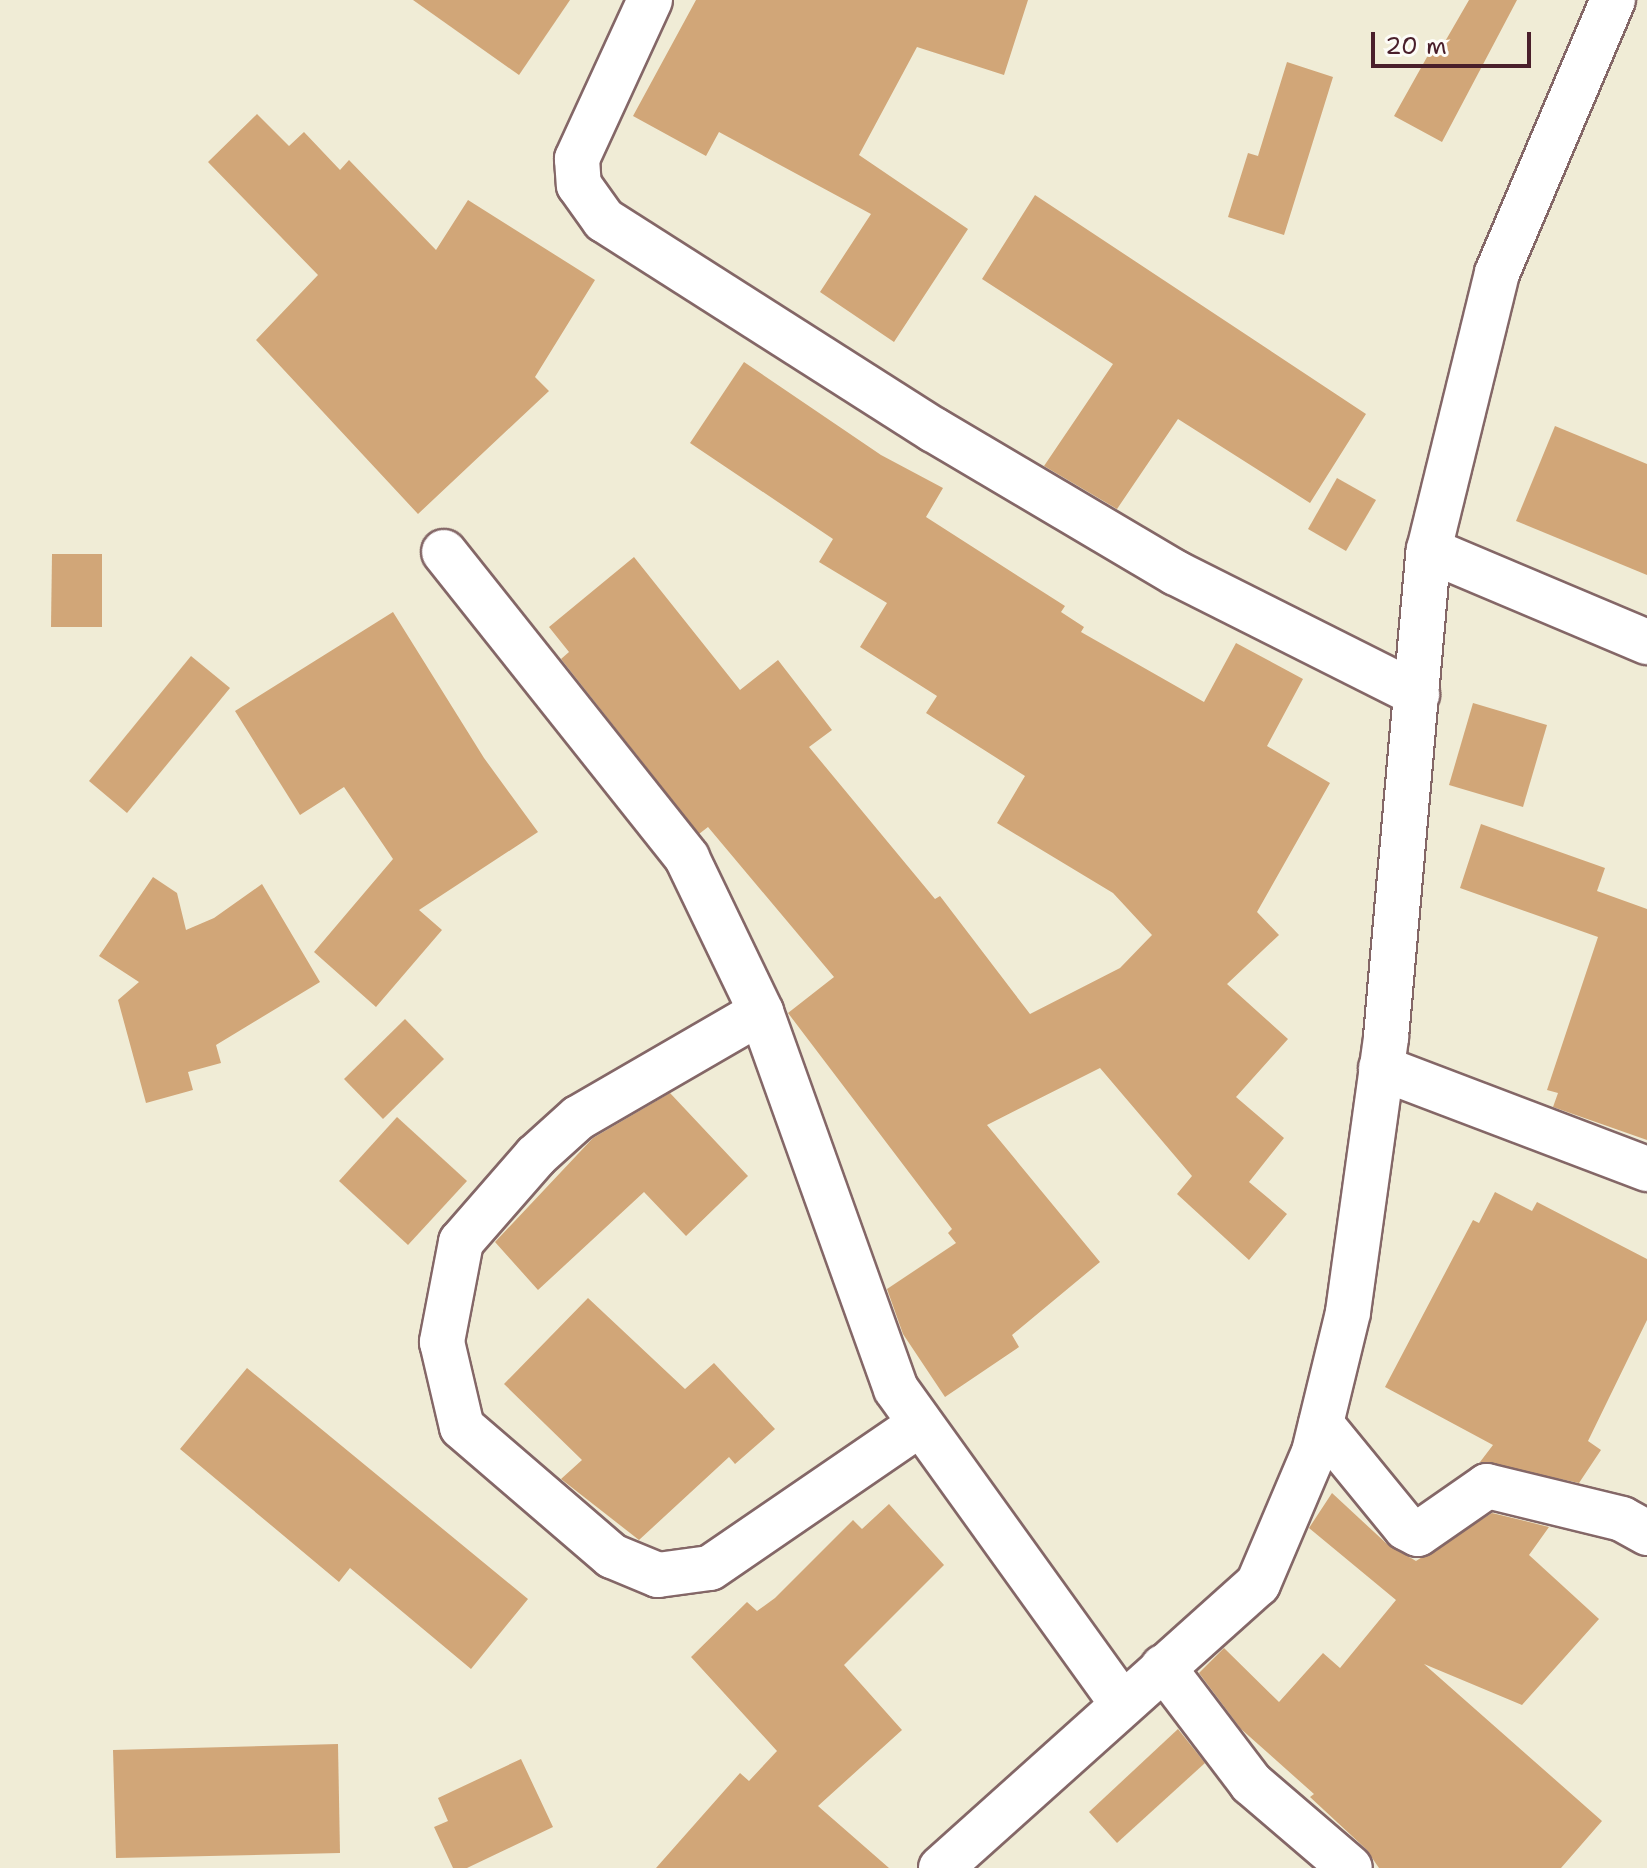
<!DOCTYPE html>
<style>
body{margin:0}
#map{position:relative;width:1647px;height:1868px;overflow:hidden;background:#f0ecd6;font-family:"Shantell Sans",sans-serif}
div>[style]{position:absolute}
.building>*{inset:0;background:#d1a678}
.roads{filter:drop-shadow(2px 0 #846767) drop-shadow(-2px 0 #846767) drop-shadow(0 2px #846767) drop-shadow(0 -2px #846767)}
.street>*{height:44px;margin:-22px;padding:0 22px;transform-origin:22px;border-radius:22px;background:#fff}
.secondary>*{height:44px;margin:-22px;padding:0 22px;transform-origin:22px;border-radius:22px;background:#fff}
span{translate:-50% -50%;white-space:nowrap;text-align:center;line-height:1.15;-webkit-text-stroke:6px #fdfcf7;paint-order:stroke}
.scale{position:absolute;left:1371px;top:32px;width:160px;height:36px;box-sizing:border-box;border:4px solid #4a1f2b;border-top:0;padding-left:10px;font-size:24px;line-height:28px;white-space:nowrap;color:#4a1f2b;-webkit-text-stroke:6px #fdfcf7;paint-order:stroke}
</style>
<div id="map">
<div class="building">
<i style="clip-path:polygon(413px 0,570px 0,519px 75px)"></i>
<i style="clip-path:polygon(696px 0,1028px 0,1004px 75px,917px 47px,859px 155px,968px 229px,894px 342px,820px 292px,871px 214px,719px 132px,706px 156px,633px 116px)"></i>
<i style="clip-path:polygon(1469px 0,1517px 0,1442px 142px,1394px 116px,1436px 41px,1443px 45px)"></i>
<i style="clip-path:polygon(1287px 62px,1333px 77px,1284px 235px,1228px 217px,1248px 153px,1258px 156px)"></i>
<i style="clip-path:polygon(257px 114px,289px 146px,304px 132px,340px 170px,349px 160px,436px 250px,468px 200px,595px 280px,535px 377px,549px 391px,418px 514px,256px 340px,318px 275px,208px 162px)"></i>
<i style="clip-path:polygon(1035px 195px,1366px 414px,1310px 503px,1178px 419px,1117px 509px,1044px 466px,1113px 364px,982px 279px)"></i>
<i style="clip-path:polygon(744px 362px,881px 455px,943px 488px,926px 517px,1065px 606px,1061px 612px,1084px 627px,1081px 632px,1204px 702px,1236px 643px,1303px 679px,1267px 746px,1330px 783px,1257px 912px,1279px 935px,1227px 984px,1288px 1039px,1236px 1097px,1284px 1138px,1249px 1182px,1287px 1214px,1249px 1260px,1177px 1194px,1192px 1176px,1100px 1068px,987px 1125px,1100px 1262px,1012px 1335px,1019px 1347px,945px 1397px,903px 1334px,887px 1289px,956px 1243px,948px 1233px,952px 1229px,788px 1013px,834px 977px,708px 827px,699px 834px,561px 659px,569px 652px,549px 627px,634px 557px,740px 690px,778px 660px,832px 730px,809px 747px,935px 899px,940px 896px,1030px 1014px,1120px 968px,1152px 935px,1113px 893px,997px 823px,1025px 776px,926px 713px,937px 696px,860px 647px,887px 603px,819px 562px,833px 539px,690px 443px)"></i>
<i style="clip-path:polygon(1555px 426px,1647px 464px,1647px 575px,1516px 521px)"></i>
<i style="clip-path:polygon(1337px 478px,1376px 500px,1346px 551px,1308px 529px)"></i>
<i style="clip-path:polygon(52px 554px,102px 554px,102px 627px,51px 627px)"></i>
<i style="clip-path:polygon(393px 612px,484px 758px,538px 832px,419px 910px,442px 930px,376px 1007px,314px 952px,393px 859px,344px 787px,300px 815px,235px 711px)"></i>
<i style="clip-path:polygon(191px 656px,230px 688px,127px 813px,89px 781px)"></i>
<i style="clip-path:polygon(1473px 703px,1547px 725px,1523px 807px,1449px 785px)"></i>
<i style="clip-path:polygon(1481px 824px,1605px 868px,1597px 891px,1647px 909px,1647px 1140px,1553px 1107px,1558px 1093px,1547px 1090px,1598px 937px,1460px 888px)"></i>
<i style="clip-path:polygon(153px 877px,177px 893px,186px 930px,214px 918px,262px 884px,320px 982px,216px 1045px,221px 1063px,188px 1072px,193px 1090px,146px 1103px,118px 1000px,139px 982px,99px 956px)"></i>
<i style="clip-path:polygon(405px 1019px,444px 1059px,383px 1119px,344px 1079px)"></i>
<i style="clip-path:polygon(670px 1093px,748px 1176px,686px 1236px,644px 1192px,538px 1290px,495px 1242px,593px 1138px)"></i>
<i style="clip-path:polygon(397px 1117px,467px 1181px,408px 1245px,339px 1181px)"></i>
<i style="clip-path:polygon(1495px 1192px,1532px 1211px,1537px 1202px,1647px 1259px,1647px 1320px,1588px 1441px,1601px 1450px,1579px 1483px,1480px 1462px,1493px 1445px,1385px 1387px,1473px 1220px,1479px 1223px)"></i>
<i style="clip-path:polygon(588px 1298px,685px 1389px,714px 1363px,775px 1429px,735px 1464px,729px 1457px,639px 1540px,561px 1479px,582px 1460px,504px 1384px)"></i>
<i style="clip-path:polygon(247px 1368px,528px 1599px,471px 1669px,350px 1568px,339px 1582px,180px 1449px)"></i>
<i style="clip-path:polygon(1332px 1493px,1387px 1544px,1416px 1561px,1492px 1513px,1549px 1527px,1529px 1555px,1599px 1619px,1522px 1705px,1424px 1664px,1602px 1821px,1561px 1868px,1379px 1868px,1366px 1849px,1310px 1797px,1314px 1794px,1241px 1729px,1199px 1673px,1224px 1648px,1279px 1702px,1323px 1653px,1340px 1668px,1396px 1600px,1309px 1528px)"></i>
<i style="clip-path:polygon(889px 1504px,944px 1565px,844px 1665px,902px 1730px,818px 1806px,889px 1868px,656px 1868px,740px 1773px,749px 1781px,777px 1751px,691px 1657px,747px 1602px,757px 1611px,775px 1598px,853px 1520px,862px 1529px)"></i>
<i style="clip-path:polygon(1178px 1729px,1205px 1763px,1117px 1843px,1089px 1812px)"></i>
<i style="clip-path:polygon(338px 1744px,340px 1853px,116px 1858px,113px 1750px)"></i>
<i style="clip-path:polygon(521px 1759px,553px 1827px,467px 1868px,453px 1868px,434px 1827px,448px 1821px,438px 1798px)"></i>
</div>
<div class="roads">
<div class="street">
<i style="left:650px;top:0;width:175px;rotate:114.7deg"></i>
<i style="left:577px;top:159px;width:26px;rotate:86deg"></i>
<i style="left:579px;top:185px;width:43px;rotate:54.5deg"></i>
<i style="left:604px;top:220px;width:391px;rotate:32.5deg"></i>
<i style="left:934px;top:430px;width:281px;rotate:30.6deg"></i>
<i style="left:1176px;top:573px;width:270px;rotate:26.7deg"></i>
<i style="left:1429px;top:550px;width:237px;rotate:22.9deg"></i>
<i style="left:444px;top:552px;width:391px;rotate:51.5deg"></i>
<i style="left:687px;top:858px;width:171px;rotate:64.3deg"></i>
<i style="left:761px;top:1012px;width:400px;rotate:70.3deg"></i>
<i style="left:896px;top:1389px;width:388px;rotate:54.3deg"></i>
<i style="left:761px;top:1012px;width:211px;rotate:149.9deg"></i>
<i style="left:578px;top:1118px;width:57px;rotate:137.9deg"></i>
<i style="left:536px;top:1156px;width:114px;rotate:131.1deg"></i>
<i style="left:461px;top:1242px;width:102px;rotate:100.8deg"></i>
<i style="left:442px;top:1342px;width:87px;rotate:76.8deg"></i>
<i style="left:462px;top:1427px;width:198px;rotate:40.7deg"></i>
<i style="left:612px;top:1556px;width:50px;rotate:22.4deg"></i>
<i style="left:658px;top:1575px;width:52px;rotate:-7.7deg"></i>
<i style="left:710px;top:1568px;width:255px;rotate:-34.4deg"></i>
<i style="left:1381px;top:1068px;width:285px;rotate:20.8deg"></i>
<i style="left:1321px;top:1424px;width:134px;rotate:50.7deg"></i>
<i style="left:1406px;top:1528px;width:13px;rotate:27deg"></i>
<i style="left:1418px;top:1534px;width:84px;rotate:-34.8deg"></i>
<i style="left:1487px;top:1486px;width:139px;rotate:13.7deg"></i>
<i style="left:1622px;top:1519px;width:29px;rotate:29deg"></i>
<i style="left:1163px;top:1667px;width:146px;rotate:52.8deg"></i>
<i style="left:1251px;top:1783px;width:130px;rotate:40.6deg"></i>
</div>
<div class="secondary">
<i style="left:941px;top:1868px;width:426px;rotate:-41.9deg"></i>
<i style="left:1258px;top:1584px;width:143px;rotate:-67deg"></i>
<i style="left:1314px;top:1452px;width:144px;rotate:-76.3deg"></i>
<i style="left:1348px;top:1312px;width:278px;rotate:-82.1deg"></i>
<i style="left:1386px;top:1037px;width:489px;rotate:-85deg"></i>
<i style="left:1429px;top:550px;width:285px;rotate:-76.2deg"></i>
<i style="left:1497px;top:273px;width:297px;rotate:-67deg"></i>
</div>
</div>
<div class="scale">20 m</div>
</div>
